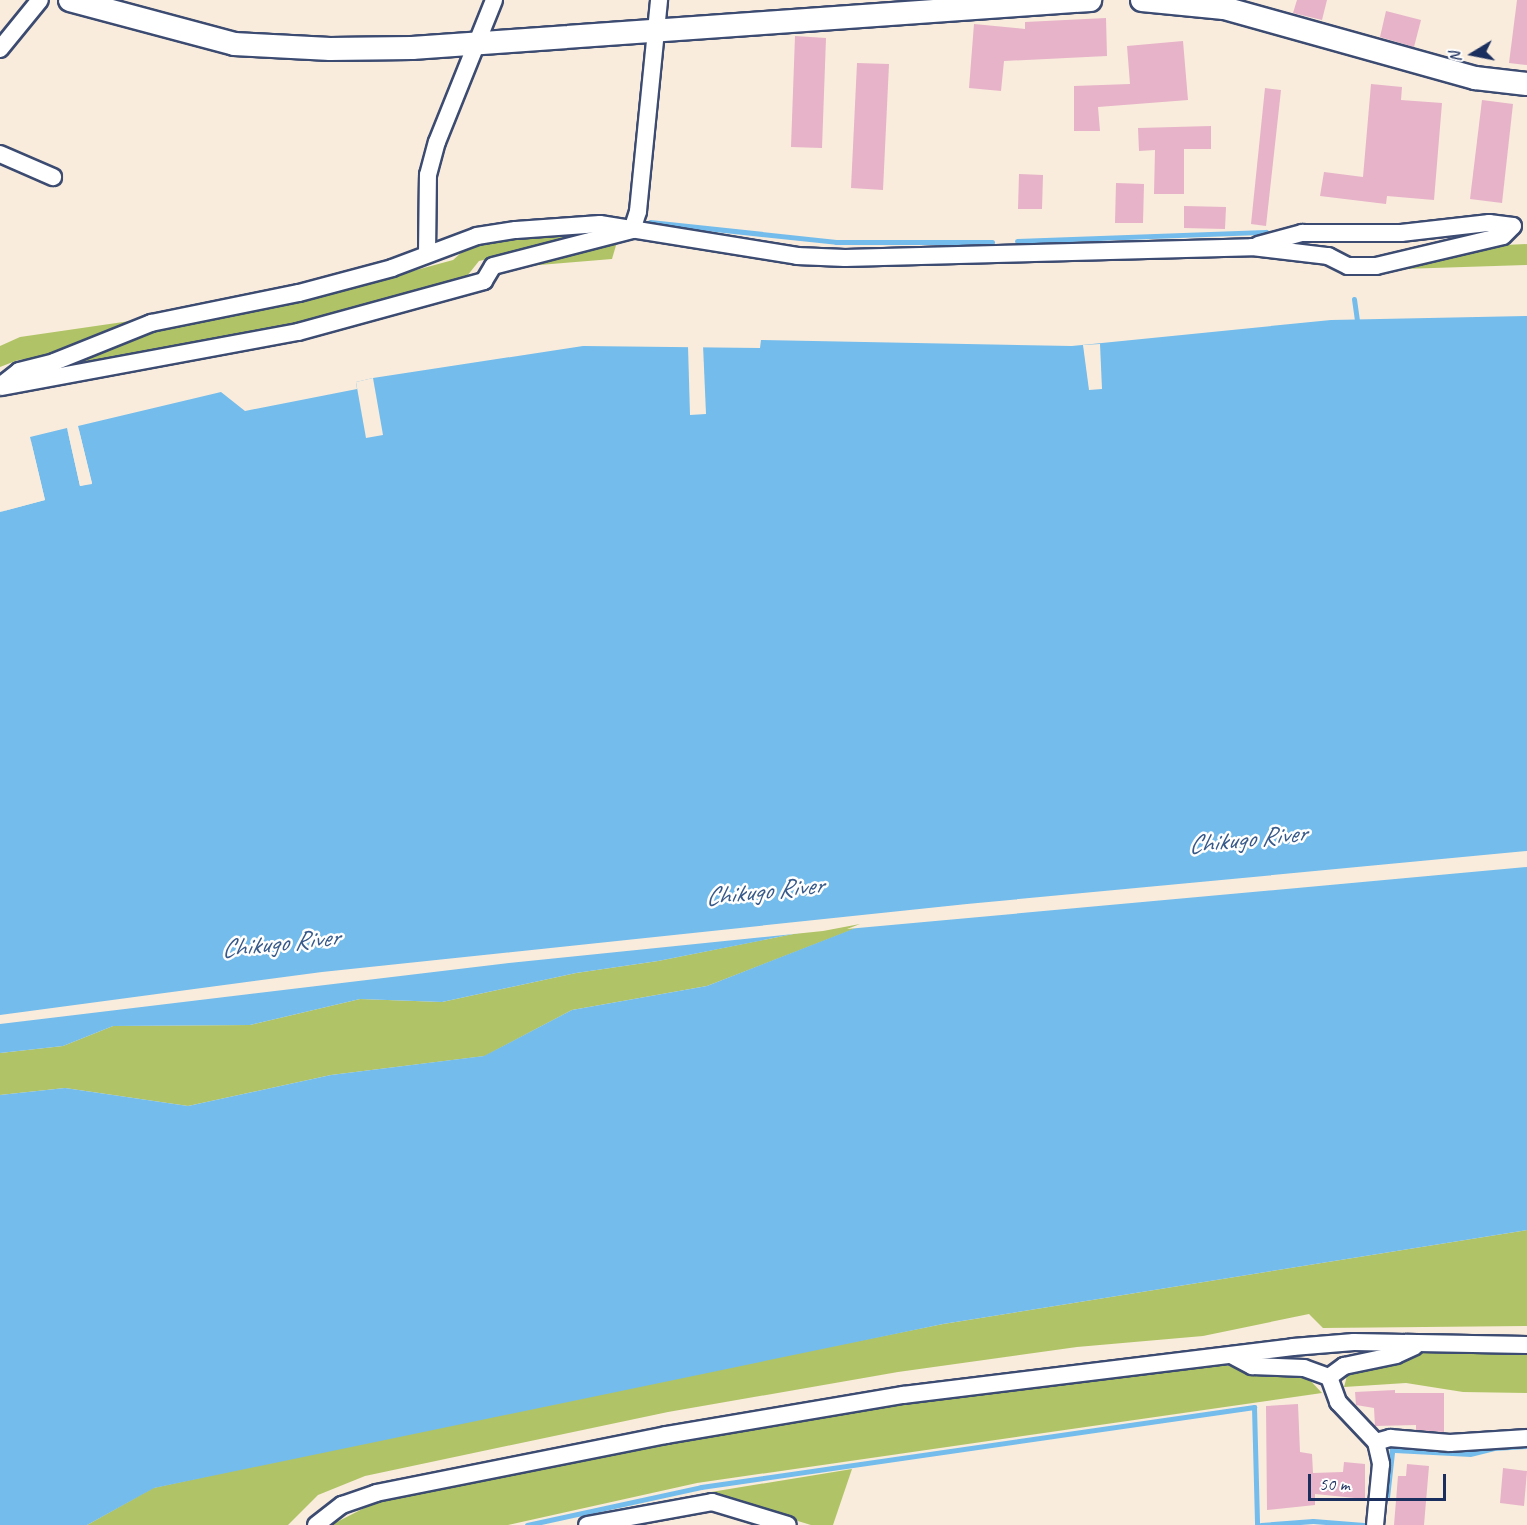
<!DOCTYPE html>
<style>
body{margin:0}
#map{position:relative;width:1527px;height:1525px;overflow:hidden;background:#f9ecdc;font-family:Caveat,sans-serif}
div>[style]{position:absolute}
.green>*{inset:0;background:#b0c467}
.water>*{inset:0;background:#74bcec}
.pier>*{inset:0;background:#f9ecdc}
.stream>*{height:5px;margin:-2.5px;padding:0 2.5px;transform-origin:2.5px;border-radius:2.5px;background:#74bcec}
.building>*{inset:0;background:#e6b3c9}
.roads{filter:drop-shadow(2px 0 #3c4b71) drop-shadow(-2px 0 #3c4b71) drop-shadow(0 2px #3c4b71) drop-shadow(0 -2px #3c4b71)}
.minor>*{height:16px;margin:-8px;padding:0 8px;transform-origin:8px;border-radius:8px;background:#fff}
.secondary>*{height:22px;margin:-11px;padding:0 11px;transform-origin:11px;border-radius:11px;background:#fff}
span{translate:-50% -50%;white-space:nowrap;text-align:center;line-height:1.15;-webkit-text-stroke:5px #fff;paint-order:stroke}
.water-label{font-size:26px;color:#365989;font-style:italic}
.north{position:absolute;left:1443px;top:24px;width:60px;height:60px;-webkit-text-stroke:4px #fff;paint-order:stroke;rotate:260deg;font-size:16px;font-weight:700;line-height:24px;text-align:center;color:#1b2f5e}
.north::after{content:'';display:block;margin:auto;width:21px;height:27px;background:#1b2f5e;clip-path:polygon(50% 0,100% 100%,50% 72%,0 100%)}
.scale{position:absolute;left:1308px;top:1474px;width:138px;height:27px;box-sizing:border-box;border:3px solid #1b2f5e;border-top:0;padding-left:8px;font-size:18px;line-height:21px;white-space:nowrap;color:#1b2f5e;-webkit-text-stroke:4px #fff;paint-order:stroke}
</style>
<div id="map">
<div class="green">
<i style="clip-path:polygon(600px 232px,479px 261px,463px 281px,300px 327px,59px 368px,166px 327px,288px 305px,453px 260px,471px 244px,536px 234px)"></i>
<i style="clip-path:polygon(617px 242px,612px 259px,515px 267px)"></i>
<i style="clip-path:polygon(1527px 244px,1527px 265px,1402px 269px,1504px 245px)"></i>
<i style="clip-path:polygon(137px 320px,56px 356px,18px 360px,0 367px,0 346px,20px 337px)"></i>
<i style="clip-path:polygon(893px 914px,707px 986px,572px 1010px,485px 1056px,331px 1075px,188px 1106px,65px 1088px,0 1095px,0 1053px,63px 1046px,113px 1026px,250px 1025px,360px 999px,442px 1002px,576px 973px,658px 961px)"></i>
<i style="clip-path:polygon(1527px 1230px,1527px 1326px,1323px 1328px,1309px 1314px,1203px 1336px,1077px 1347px,898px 1372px,668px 1412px,365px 1476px,318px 1495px,288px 1525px,87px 1525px,153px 1488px,544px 1404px,943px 1324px)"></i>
<i style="clip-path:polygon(1420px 1350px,1527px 1351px,1527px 1393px,1463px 1392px,1406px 1383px,1344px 1387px,1348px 1372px)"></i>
<i style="clip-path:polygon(1217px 1363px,1260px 1374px,1306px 1376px,1322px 1393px,697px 1483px,508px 1525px,331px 1525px,374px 1503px,673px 1441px,909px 1402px)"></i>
<i style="clip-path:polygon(852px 1469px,833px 1525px,811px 1525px,705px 1493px)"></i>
</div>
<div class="water">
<i style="clip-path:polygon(1527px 316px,1527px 1230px,943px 1324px,154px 1488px,87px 1525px,0 1525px,0 1095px,65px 1088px,188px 1106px,331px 1075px,484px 1056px,572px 1010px,707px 986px,889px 915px,658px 961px,576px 973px,442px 1002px,360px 999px,250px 1025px,113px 1026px,63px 1046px,0 1053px,0 512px,45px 500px,30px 437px,67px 428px,80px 486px,92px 483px,78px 426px,221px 392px,245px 411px,357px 389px,356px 382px,373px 378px,583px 346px,760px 348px,761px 340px,1072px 346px,1331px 320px)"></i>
<i style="clip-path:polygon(1527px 1443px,1527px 1449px,1495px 1451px,1471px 1457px,1395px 1453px,1390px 1498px,1386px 1497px,1390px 1447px,1464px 1451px)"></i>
</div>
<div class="pier">
<i style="clip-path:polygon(1100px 344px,1102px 389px,1089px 390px,1083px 345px)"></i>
<i style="clip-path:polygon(703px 345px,706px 414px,690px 415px,688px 346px)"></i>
<i style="clip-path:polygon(373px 378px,383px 435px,366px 438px,356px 382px)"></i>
<i style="clip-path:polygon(78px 426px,92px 484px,80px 486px,67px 428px,82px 483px,88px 481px)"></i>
<i style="clip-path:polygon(30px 437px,45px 500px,0 512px,42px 498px)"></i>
<i style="clip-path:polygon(1527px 851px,1527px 867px,847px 929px,860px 924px,823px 931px,509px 963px,0 1024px,0 1015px,322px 972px,967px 904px)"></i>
</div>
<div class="stream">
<i style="left:650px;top:222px;width:187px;rotate:6.1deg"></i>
<i style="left:836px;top:242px;width:156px"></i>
<i style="left:1017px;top:241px;width:249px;rotate:-2.1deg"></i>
<i style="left:1354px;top:299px;width:28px;rotate:82deg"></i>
<i style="left:527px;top:1525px;width:178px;rotate:-12.3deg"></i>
<i style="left:701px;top:1487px;width:559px;rotate:-8.23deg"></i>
<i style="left:1254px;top:1407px;width:118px;rotate:88.5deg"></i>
<i style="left:1261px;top:1525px;width:52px;rotate:-4.4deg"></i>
<i style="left:1313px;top:1521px;width:51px;rotate:4.5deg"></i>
</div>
<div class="building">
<i style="clip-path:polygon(1297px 0,1327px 0,1322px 20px,1293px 13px)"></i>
<i style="clip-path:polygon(1517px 0,1527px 0,1527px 65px,1509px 63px)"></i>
<i style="clip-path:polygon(1386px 11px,1421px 20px,1414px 47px,1380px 37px)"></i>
<i style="clip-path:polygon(1106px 18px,1107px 56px,1004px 61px,1001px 91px,969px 88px,974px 24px,1025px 29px,1025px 22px)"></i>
<i style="clip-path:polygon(795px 36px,826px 38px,822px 148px,791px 147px)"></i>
<i style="clip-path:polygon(1183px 41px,1188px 100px,1098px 107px,1100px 131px,1074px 131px,1074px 86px,1130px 84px,1127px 46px)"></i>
<i style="clip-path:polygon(857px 63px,889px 64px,883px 190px,851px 188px)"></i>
<i style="clip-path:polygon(1371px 84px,1402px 87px,1401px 100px,1442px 103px,1434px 200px,1387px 196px,1386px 204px,1320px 196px,1324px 172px,1363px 177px)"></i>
<i style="clip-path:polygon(1265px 88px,1281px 90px,1266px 226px,1251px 224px)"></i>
<i style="clip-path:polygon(1482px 100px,1513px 104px,1502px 203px,1470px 199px)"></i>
<i style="clip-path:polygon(1211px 126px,1211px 149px,1184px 149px,1184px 194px,1154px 194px,1155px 150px,1139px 151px,1138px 128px)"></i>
<i style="clip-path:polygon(1019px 174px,1043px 175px,1042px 209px,1018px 209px)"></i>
<i style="clip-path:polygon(1116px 183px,1144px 184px,1143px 223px,1115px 223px)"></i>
<i style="clip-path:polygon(1184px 206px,1226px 207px,1225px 229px,1184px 228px)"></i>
<i style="clip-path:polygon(1395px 1390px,1395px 1393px,1444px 1393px,1444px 1432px,1416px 1430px,1416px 1425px,1375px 1426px,1374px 1408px,1356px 1405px,1355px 1392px)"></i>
<i style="clip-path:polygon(1298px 1404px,1300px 1452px,1312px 1454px,1313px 1473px,1343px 1472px,1344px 1462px,1365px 1464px,1365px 1499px,1315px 1494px,1315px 1505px,1267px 1510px,1266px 1406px)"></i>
<i style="clip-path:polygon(1407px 1464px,1429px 1466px,1424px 1525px,1394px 1525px,1398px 1476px,1406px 1476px)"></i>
<i style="clip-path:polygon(1503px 1468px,1527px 1471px,1524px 1506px,1500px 1503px)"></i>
</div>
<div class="roads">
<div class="minor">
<i style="left:0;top:49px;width:63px;rotate:-50.8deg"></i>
<i style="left:0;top:154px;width:58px;rotate:23.5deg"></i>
<i style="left:1258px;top:245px;width:46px;rotate:-15.3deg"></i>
<i style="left:1302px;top:233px;width:99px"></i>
<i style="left:1401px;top:233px;width:89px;rotate:-6.5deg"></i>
<i style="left:1489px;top:223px;width:24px;rotate:7deg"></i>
<i style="left:427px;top:254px;width:79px;rotate:-89.3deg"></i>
<i style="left:428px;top:175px;width:34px;rotate:-75deg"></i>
<i style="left:437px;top:142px;width:153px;rotate:-68.1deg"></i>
<i style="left:0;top:386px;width:24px;rotate:-38deg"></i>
<i style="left:19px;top:371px;width:36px;rotate:-14deg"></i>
<i style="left:54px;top:362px;width:105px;rotate:-21.9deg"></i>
<i style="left:151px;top:323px;width:151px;rotate:-11.5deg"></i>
<i style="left:299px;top:293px;width:96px;rotate:-15deg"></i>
<i style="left:392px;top:268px;width:91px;rotate:-20.6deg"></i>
<i style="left:477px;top:236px;width:39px;rotate:-9deg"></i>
<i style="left:516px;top:230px;width:84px;rotate:-4.1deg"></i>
<i style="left:600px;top:224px;width:200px;rotate:9.2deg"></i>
<i style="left:797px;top:256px;width:48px;rotate:2.4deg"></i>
<i style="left:845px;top:258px;width:407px;rotate:-1.5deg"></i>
<i style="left:1252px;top:247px;width:77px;rotate:6.8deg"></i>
<i style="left:1328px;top:256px;width:22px;rotate:27deg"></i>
<i style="left:1348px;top:266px;width:28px"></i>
<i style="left:1376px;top:266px;width:130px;rotate:-13.3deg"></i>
<i style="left:1503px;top:236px;width:14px;rotate:-45deg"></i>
<i style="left:1px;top:387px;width:302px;rotate:-10.5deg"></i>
<i style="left:298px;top:332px;width:193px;rotate:-15.3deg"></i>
<i style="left:484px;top:281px;width:17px;rotate:-59deg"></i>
<i style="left:493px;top:266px;width:144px;rotate:-14.5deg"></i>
<i style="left:632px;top:230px;width:20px;rotate:-72deg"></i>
<i style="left:638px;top:211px;width:212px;rotate:-84.3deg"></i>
<i style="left:1231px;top:1355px;width:24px;rotate:28deg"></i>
<i style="left:1252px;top:1366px;width:52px;rotate:2.2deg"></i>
<i style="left:1304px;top:1368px;width:27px;rotate:20deg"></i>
<i style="left:1329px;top:1377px;width:27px;rotate:70deg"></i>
<i style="left:1338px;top:1402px;width:55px;rotate:46.5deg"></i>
<i style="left:1376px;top:1442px;width:23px;rotate:77deg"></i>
<i style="left:1381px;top:1464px;width:61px;rotate:95.6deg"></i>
<i style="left:1329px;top:1377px;width:19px;rotate:-36deg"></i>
<i style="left:1344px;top:1366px;width:53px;rotate:-11.9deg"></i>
<i style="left:1396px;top:1355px;width:21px;rotate:-25deg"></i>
<i style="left:1376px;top:1442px;width:15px;rotate:-16deg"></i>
<i style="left:1390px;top:1438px;width:60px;rotate:4.8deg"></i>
<i style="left:1450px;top:1443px;width:77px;rotate:-3.7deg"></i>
<i style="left:316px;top:1525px;width:33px;rotate:-38deg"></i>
<i style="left:342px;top:1505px;width:36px;rotate:-19deg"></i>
<i style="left:376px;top:1493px;width:296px;rotate:-11.3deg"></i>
<i style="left:666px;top:1435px;width:240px;rotate:-9.6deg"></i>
<i style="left:903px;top:1395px;width:393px;rotate:-7deg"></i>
<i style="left:1293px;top:1347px;width:61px;rotate:-4.7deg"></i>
<i style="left:1354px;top:1342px;width:173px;rotate:1deg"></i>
<i style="left:587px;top:1525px;width:127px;rotate:-10.4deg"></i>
<i style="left:712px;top:1502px;width:79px;rotate:16.8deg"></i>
</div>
<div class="secondary">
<i style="left:70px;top:0;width:170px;rotate:15deg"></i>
<i style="left:234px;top:44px;width:96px;rotate:3deg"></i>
<i style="left:330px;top:49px;width:82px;rotate:-0.7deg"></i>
<i style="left:412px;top:48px;width:680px;rotate:-4.05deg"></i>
<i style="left:1142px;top:0;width:82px;rotate:5.6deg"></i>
<i style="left:1224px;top:8px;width:261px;rotate:15.6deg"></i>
<i style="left:1475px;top:78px;width:52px;rotate:6.6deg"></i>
</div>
</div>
<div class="water-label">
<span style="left:1247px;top:839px;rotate:-6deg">Chikugo River</span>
<span style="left:764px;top:891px;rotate:-6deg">Chikugo River</span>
<span style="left:280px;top:943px;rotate:-6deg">Chikugo River</span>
</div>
<div class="north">N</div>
<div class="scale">50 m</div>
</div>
